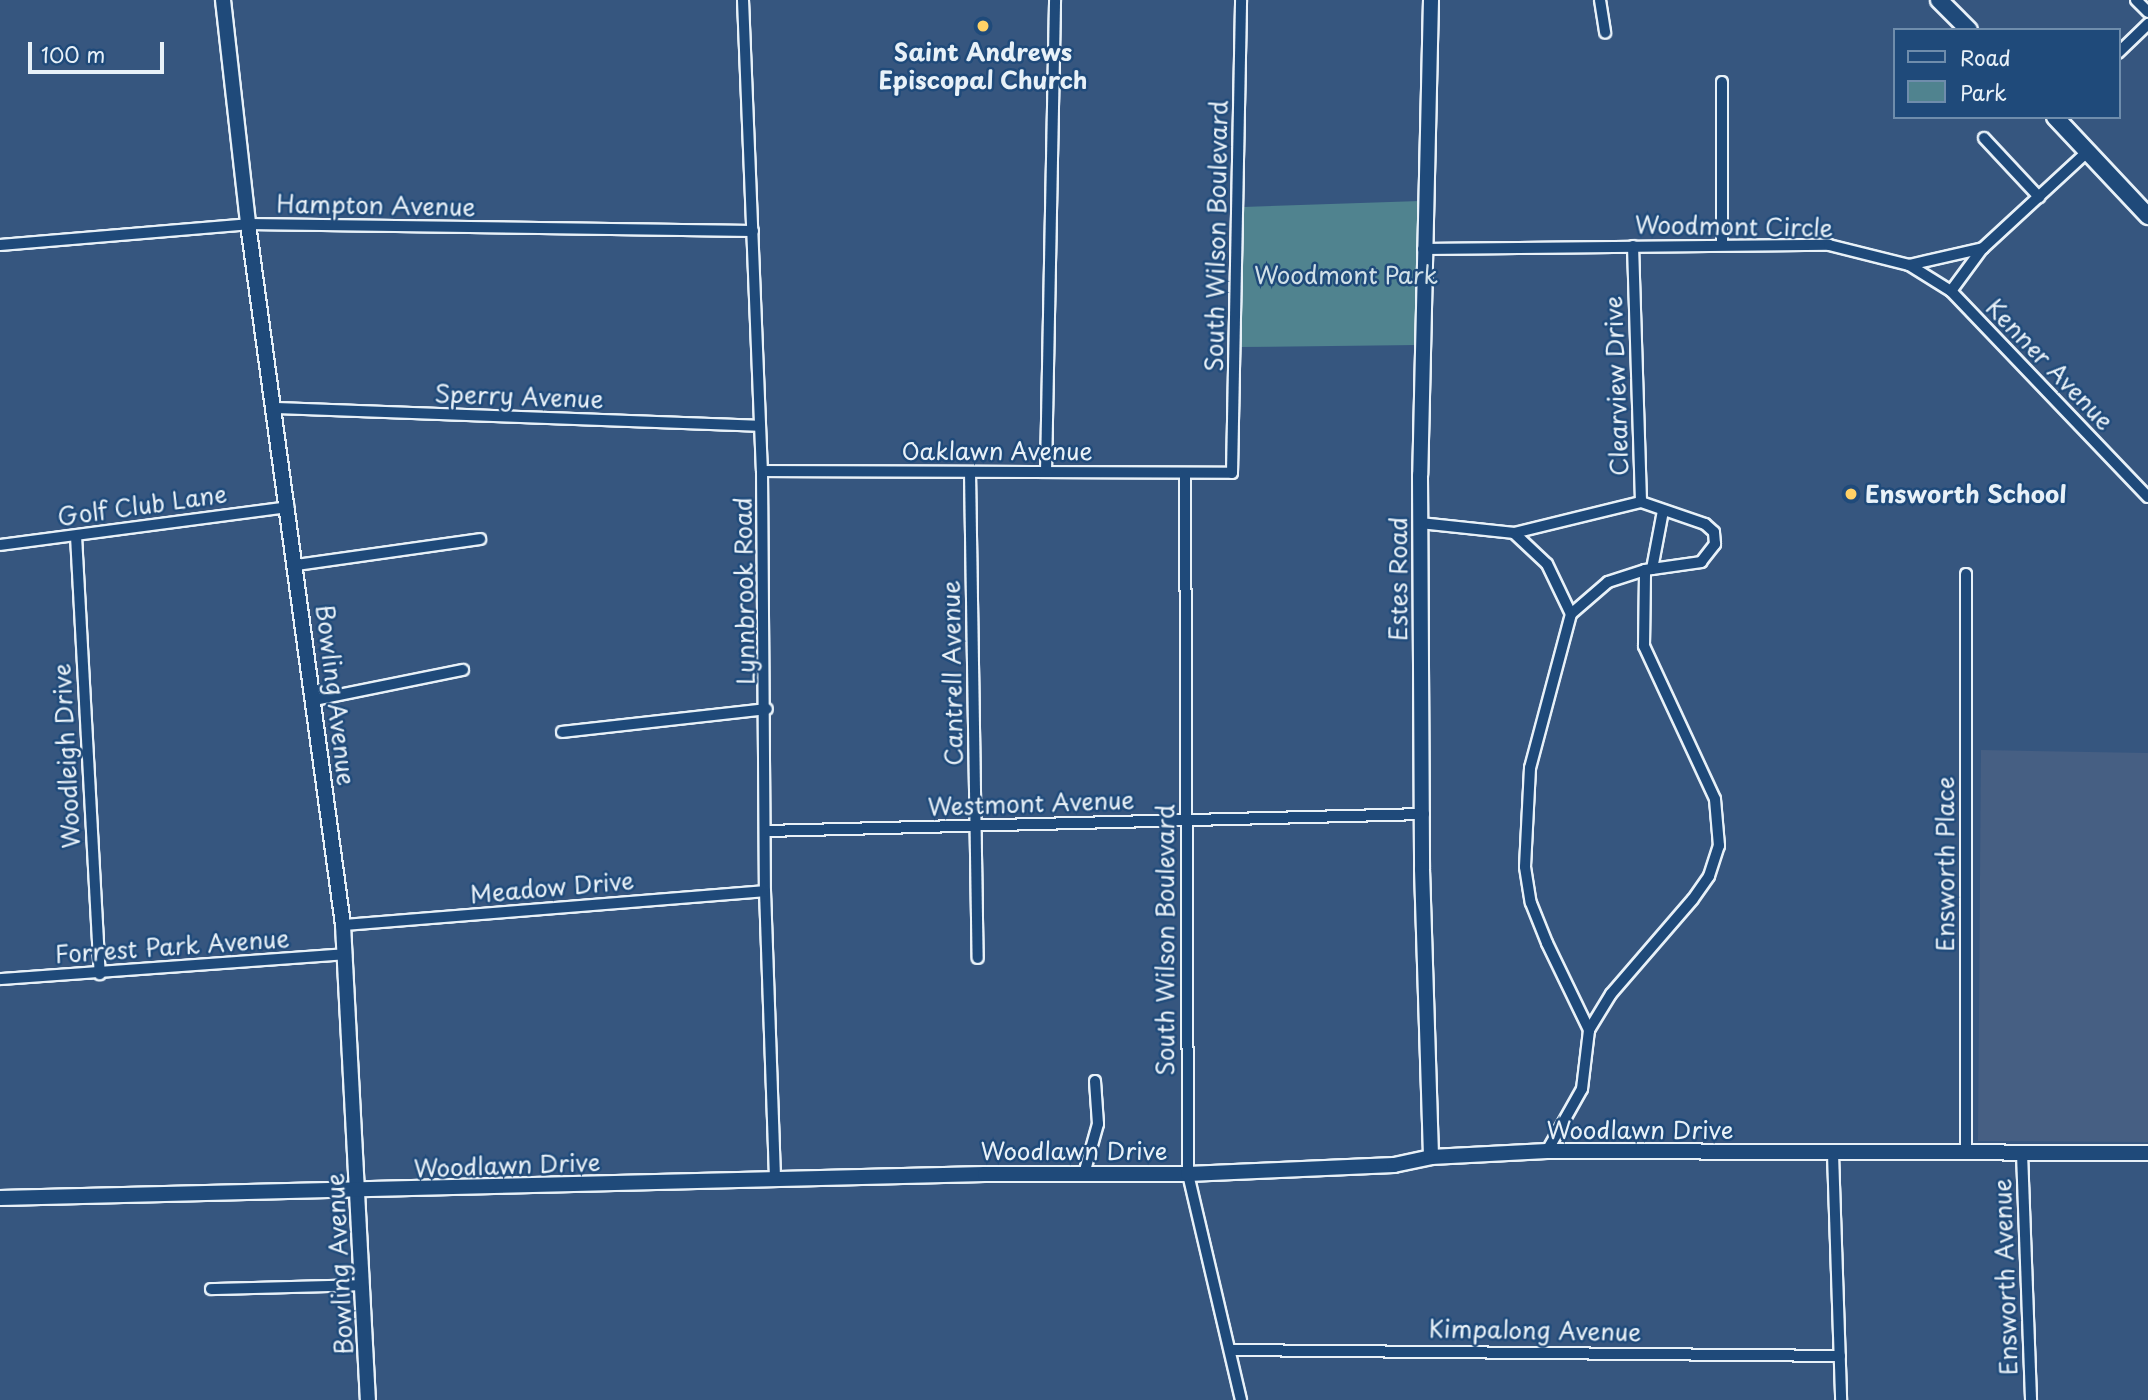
<!DOCTYPE html>
<style>
body{margin:0}
#map{position:relative;width:2148px;height:1400px;overflow:hidden;background:#36567f;font-family:"Playpen Sans",sans-serif}
div>[style]{position:absolute}
.built>*{inset:0;background:#465f83}
.green>*{inset:0;background:#50838f}
.roads{filter:drop-shadow(2px 0 #e8f1f8) drop-shadow(-2px 0 #e8f1f8) drop-shadow(0 2px #e8f1f8) drop-shadow(0 -2px #e8f1f8)}
.street>*{height:10px;margin:-5px;padding:0 5px;transform-origin:5px;border-radius:5px;background:#1f4a7a}
.secondary>*{height:14px;margin:-7px;padding:0 7px;transform-origin:7px;border-radius:7px;background:#1f4a7a}
.primary>*{height:16px;margin:-8px;padding:0 8px;transform-origin:8px;border-radius:8px;background:#1f4a7a}
.dots>*{width:19px;height:19px;translate:-50% -50%;box-sizing:border-box;border:4px solid #1f4a7a;border-radius:50%}
span{translate:-50% -50%;white-space:nowrap;text-align:center;line-height:1.15;-webkit-text-stroke:5px #1f4a7a;paint-order:stroke}
.poi-label{font-size:24px;color:#e8f1f8;font-weight:700}
.left{translate:0 -50%;text-align:left}
.street-label{font-size:24px;color:#e8f1f8}
.park-label{font-size:24px;color:#d1e0e8}
.legend{position:absolute;left:1893px;top:28px;width:228px;height:91px;box-sizing:border-box;background:#1f4a7a;border:2px solid #6f8dac;margin:0;padding:9px 12px;list-style:none;font-size:21px;color:#e8f1f8}
.legend li{display:flex;align-items:center;gap:14px;height:35px}
.legend b{width:35px;border:2px solid #6f8dac}
.scale{position:absolute;left:28px;top:42px;width:136px;height:32px;box-sizing:border-box;border:4px solid #e8f1f8;border-top:0;padding-left:9px;font-size:21px;line-height:24px;white-space:nowrap;color:#e8f1f8;-webkit-text-stroke:5px #1f4a7a;paint-order:stroke}
</style>
<div id="map">
<div class="built">
<i style="clip-path:polygon(1981px 750px,2148px 753px,2148px 1142px,1978px 1141px)"></i>
</div>
<div class="green">
<i style="clip-path:polygon(1420px 201px,1417px 345px,1239px 347px,1243px 207px)"></i>
</div>
<div class="roads">
<div class="street">
<i style="left:743px;top:0;width:471px;rotate:87.7deg"></i>
<i style="left:762px;top:471px;width:420px;rotate:89.6deg"></i>
<i style="left:765px;top:891px;width:289px;rotate:88deg"></i>
<i style="left:1600px;top:0;width:33px;rotate:81deg"></i>
<i style="left:2136px;top:0;width:17px;rotate:45deg"></i>
<i style="left:2118px;top:53px;width:42px;rotate:-44deg"></i>
<i style="left:1984px;top:138px;width:81px;rotate:47deg"></i>
<i style="left:0;top:245px;width:249px;rotate:-4.8deg"></i>
<i style="left:248px;top:224px;width:505px;rotate:0.79deg"></i>
<i style="left:1722px;top:245px;width:163px;rotate:-90deg"></i>
<i style="left:1633px;top:246px;width:256px;rotate:88.2deg"></i>
<i style="left:1423px;top:249px;width:406px;rotate:-0.6deg"></i>
<i style="left:1829px;top:245px;width:82px;rotate:14deg"></i>
<i style="left:1909px;top:265px;width:76px;rotate:-12.9deg"></i>
<i style="left:1983px;top:248px;width:142px;rotate:-42.7deg"></i>
<i style="left:1909px;top:265px;width:49px;rotate:31.8deg"></i>
<i style="left:1951px;top:291px;width:285px;rotate:46.3deg"></i>
<i style="left:1951px;top:291px;width:52px;rotate:-53.6deg"></i>
<i style="left:275px;top:408px;width:485px;rotate:2.1deg"></i>
<i style="left:762px;top:471px;width:470px;rotate:0.2deg"></i>
<i style="left:1232px;top:473px;width:473px;rotate:-88.9deg"></i>
<i style="left:970px;top:472px;width:486px;rotate:89.1deg"></i>
<i style="left:1046px;top:472px;width:472px;rotate:-88.9deg"></i>
<i style="left:1185px;top:473px;width:701px;rotate:89.75deg"></i>
<i style="left:1188px;top:1174px;width:232px;rotate:76.8deg"></i>
<i style="left:1420px;top:523px;width:95px;rotate:6.1deg"></i>
<i style="left:1514px;top:533px;width:45px;rotate:43.2deg"></i>
<i style="left:1547px;top:564px;width:55px;rotate:64.4deg"></i>
<i style="left:1571px;top:614px;width:159px;rotate:104.9deg"></i>
<i style="left:1530px;top:768px;width:99px;rotate:92.9deg"></i>
<i style="left:1525px;top:867px;width:36px;rotate:81deg"></i>
<i style="left:1531px;top:903px;width:43px;rotate:68.2deg"></i>
<i style="left:1547px;top:943px;width:97px;rotate:64.2deg"></i>
<i style="left:1514px;top:533px;width:131px;rotate:-13.7deg"></i>
<i style="left:76px;top:536px;width:439px;rotate:86.9deg"></i>
<i style="left:0;top:545px;width:291px;rotate:-7.5deg"></i>
<i style="left:296px;top:565px;width:186px;rotate:-8deg"></i>
<i style="left:1652px;top:569px;width:59px;rotate:-79.3deg"></i>
<i style="left:1966px;top:574px;width:579px;rotate:90deg"></i>
<i style="left:1571px;top:614px;width:49px;rotate:-40.9deg"></i>
<i style="left:1608px;top:582px;width:39px;rotate:-18deg"></i>
<i style="left:1645px;top:570px;width:57px;rotate:-8.1deg"></i>
<i style="left:1701px;top:562px;width:23px;rotate:-52deg"></i>
<i style="left:1715px;top:544px;width:12px;rotate:-95deg"></i>
<i style="left:1714px;top:532px;width:12px;rotate:-138deg"></i>
<i style="left:1705px;top:524px;width:68px;rotate:-161deg"></i>
<i style="left:314px;top:700px;width:152px;rotate:-11.4deg"></i>
<i style="left:562px;top:732px;width:206px;rotate:-6.4deg"></i>
<i style="left:766px;top:831px;width:658px;rotate:-1.48deg"></i>
<i style="left:343px;top:925px;width:423px;rotate:-4.6deg"></i>
<i style="left:0;top:979px;width:347px;rotate:-4.1deg"></i>
<i style="left:1547px;top:1151px;width:71px;rotate:-60.6deg"></i>
<i style="left:1582px;top:1089px;width:59px;rotate:-83.2deg"></i>
<i style="left:1589px;top:1030px;width:42px;rotate:-58.6deg"></i>
<i style="left:1611px;top:994px;width:125px;rotate:-49.2deg"></i>
<i style="left:1693px;top:899px;width:28px;rotate:-55deg"></i>
<i style="left:1709px;top:876px;width:32px;rotate:-72deg"></i>
<i style="left:1719px;top:846px;width:47px;rotate:-94.9deg"></i>
<i style="left:1715px;top:799px;width:169px;rotate:-114.9deg"></i>
<i style="left:1644px;top:646px;width:76px;rotate:-89.2deg"></i>
<i style="left:2022px;top:1153px;width:247px;rotate:87.9deg"></i>
<i style="left:1833px;top:1154px;width:246px;rotate:88.1deg"></i>
<i style="left:1084px;top:1174px;width:52px;rotate:-74.4deg"></i>
<i style="left:1098px;top:1124px;width:43px;rotate:-94deg"></i>
<i style="left:211px;top:1289px;width:151px;rotate:-1.5deg"></i>
<i style="left:1230px;top:1350px;width:610px;rotate:0.56deg"></i>
</div>
<div class="secondary">
<i style="left:223px;top:0;width:225px;rotate:83.6deg"></i>
<i style="left:248px;top:224px;width:707px;rotate:82.28deg"></i>
<i style="left:343px;top:925px;width:476px;rotate:87deg"></i>
<i style="left:1431px;top:0;width:475px;rotate:91.3deg"></i>
<i style="left:1420px;top:475px;width:394px;rotate:89.7deg"></i>
<i style="left:1422px;top:869px;width:288px;rotate:88.2deg"></i>
<i style="left:0;top:1198px;width:985px;rotate:-1.4deg"></i>
<i style="left:985px;top:1174px;width:203px"></i>
<i style="left:1188px;top:1174px;width:206px;rotate:-2.5deg"></i>
<i style="left:1394px;top:1165px;width:38px;rotate:-12deg"></i>
<i style="left:1431px;top:1157px;width:116px;rotate:-3deg"></i>
<i style="left:1547px;top:1151px;width:601px;rotate:0.19deg"></i>
</div>
<div class="primary">
<i style="left:1939px;top:0;width:42px;rotate:45deg"></i>
<i style="left:2055px;top:117px;width:136px;rotate:46.8deg"></i>
</div>
</div>
<div class="dots">
<i style="left:983px;top:26px;background:#ffd166"></i>
<i style="left:1851px;top:494px;background:#ffd166"></i>
</div>
<div class="poi-label">
<span style="left:983px;top:66px">Saint Andrews<br>Episcopal Church</span>
<span class="left" style="left:1865px;top:494px">Ensworth School</span>
</div>
<div class="street-label">
<span style="left:376px;top:205px;rotate:1deg">Hampton Avenue</span>
<span style="left:1734px;top:226px;rotate:1deg">Woodmont Circle</span>
<span style="left:1216px;top:236px;rotate:-89deg">South Wilson Boulevard</span>
<span style="left:2050px;top:364px;rotate:46deg">Kenner Avenue</span>
<span style="left:1616px;top:386px;rotate:-92deg">Clearview Drive</span>
<span style="left:519px;top:396px;rotate:2deg">Sperry Avenue</span>
<span style="left:997px;top:451px">Oaklawn Avenue</span>
<span style="left:142px;top:505px;rotate:-8deg">Golf Club Lane</span>
<span style="left:1398px;top:579px;rotate:-90deg">Estes Road</span>
<span style="left:744px;top:591px;rotate:-91deg">Lynnbrook Road</span>
<span style="left:952px;top:673px;rotate:-91deg">Cantrell Avenue</span>
<span style="left:336px;top:695px;rotate:83deg">Bowling Avenue</span>
<span style="left:66px;top:756px;rotate:-93deg">Woodleigh Drive</span>
<span style="left:1031px;top:803px;rotate:-2deg">Westmont Avenue</span>
<span style="left:1945px;top:864px;rotate:-90deg">Ensworth Place</span>
<span style="left:552px;top:887px;rotate:-5deg">Meadow Drive</span>
<span style="left:1165px;top:940px;rotate:-90deg">South Wilson Boulevard</span>
<span style="left:172px;top:946px;rotate:-4deg">Forrest Park Avenue</span>
<span style="left:1640px;top:1130px">Woodlawn Drive</span>
<span style="left:1074px;top:1151px">Woodlawn Drive</span>
<span style="left:507px;top:1165px;rotate:-2deg">Woodlawn Drive</span>
<span style="left:339px;top:1264px;rotate:-93deg">Bowling Avenue</span>
<span style="left:2005px;top:1277px;rotate:-92deg">Ensworth Avenue</span>
<span style="left:1535px;top:1330px;rotate:1deg">Kimpalong Avenue</span>
</div>
<div class="park-label">
<span style="left:1346px;top:275px">Woodmont Park</span>
</div>
<ul class="legend">
<li><b style="height:9px;background:#1f4a7a"></b>Road</li>
<li><b style="height:19px;background:#50838f"></b>Park</li>
</ul>
<div class="scale">100 m</div>
</div>
